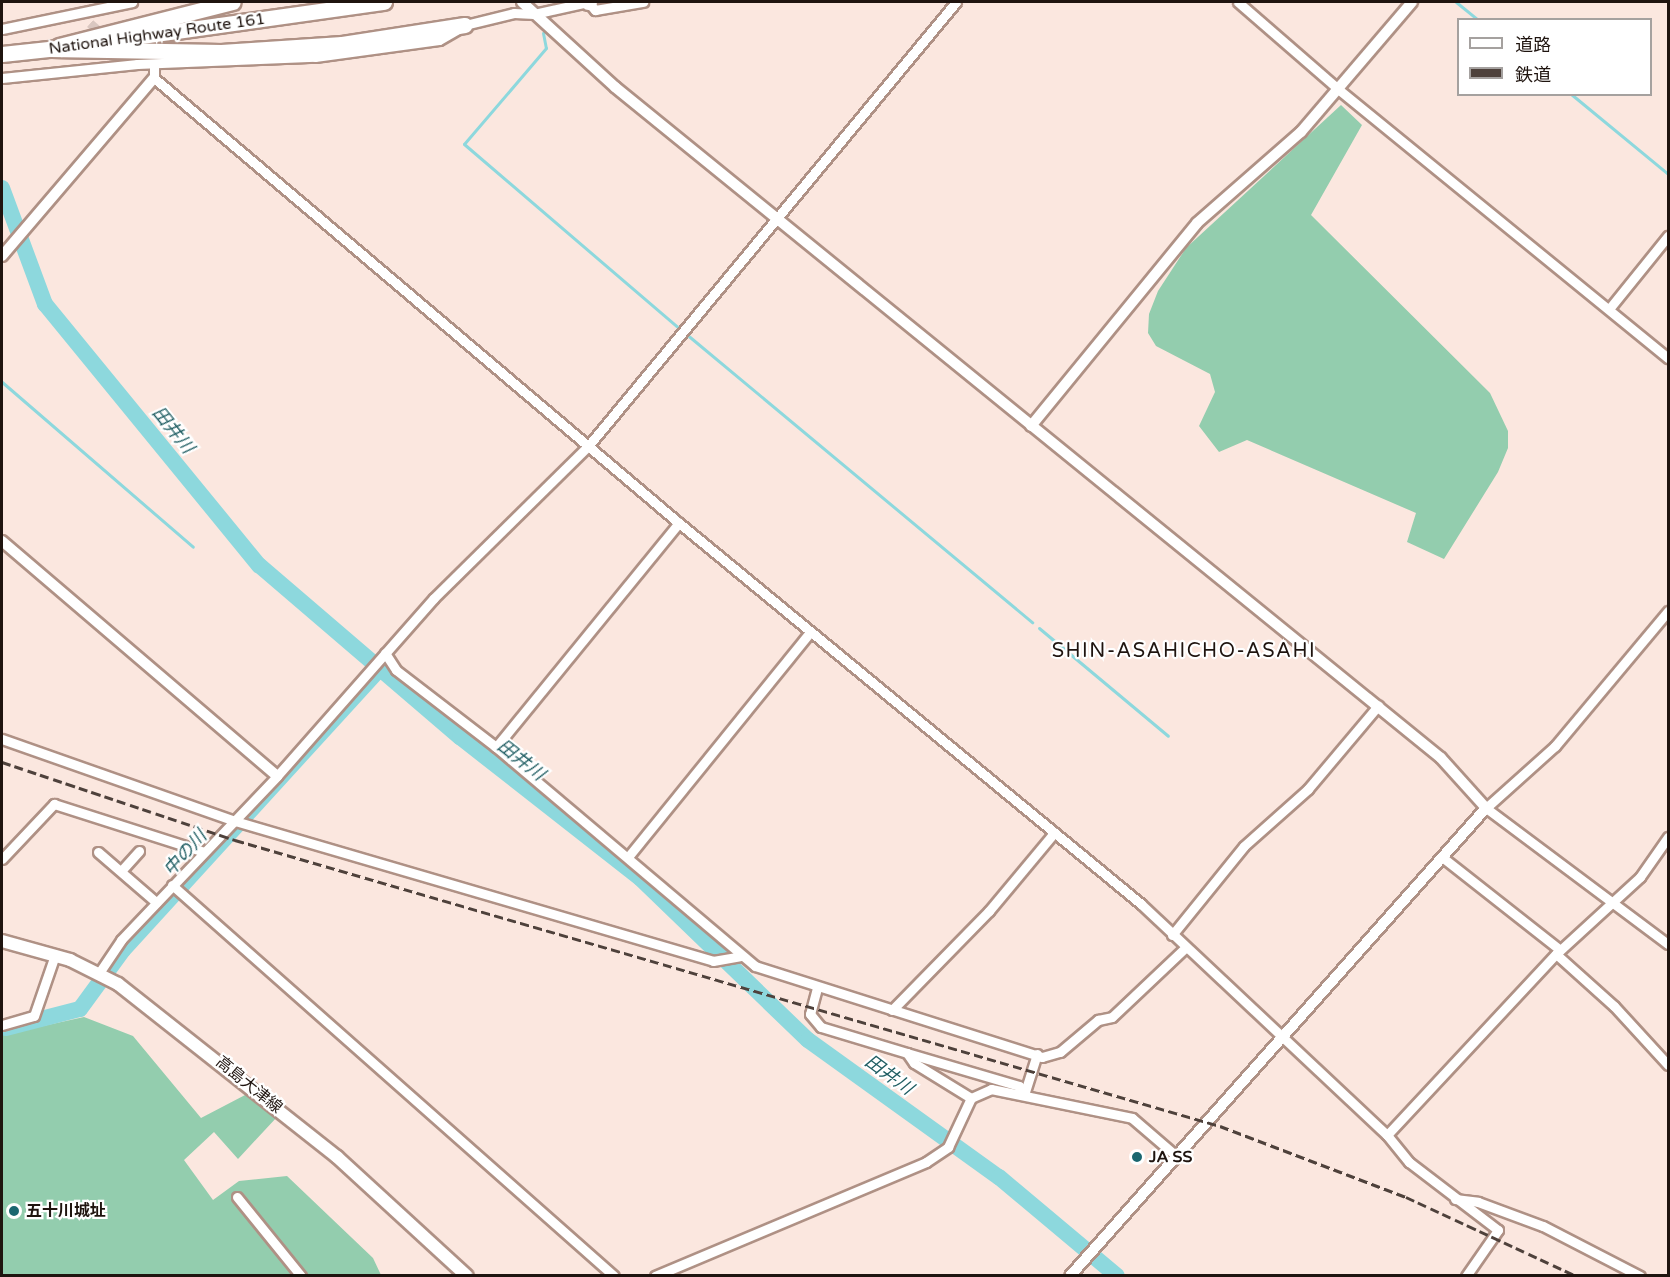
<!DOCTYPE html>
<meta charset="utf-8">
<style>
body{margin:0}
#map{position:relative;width:1670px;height:1277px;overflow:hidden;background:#fbe7df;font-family:"Varela Round","Noto Sans JP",sans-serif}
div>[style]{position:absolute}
.forest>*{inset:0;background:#93cdae}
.stream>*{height:3px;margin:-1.5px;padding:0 1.5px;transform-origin:1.5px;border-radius:1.5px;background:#8dd8dd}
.river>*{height:16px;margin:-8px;padding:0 8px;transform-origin:8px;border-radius:8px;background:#8dd8dd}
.minor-tunnel>*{height:9px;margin-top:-4.5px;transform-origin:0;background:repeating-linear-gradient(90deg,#dac7c0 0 9px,transparent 0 13.5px)}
.roads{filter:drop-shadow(2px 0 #af9185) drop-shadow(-2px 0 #af9185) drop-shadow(0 2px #af9185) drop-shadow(0 -2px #af9185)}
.minor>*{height:9px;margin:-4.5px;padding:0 4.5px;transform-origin:4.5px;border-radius:4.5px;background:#fff}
.tertiary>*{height:10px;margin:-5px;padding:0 5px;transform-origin:5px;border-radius:5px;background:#fff}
.secondary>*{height:12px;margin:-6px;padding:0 6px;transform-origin:6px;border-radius:6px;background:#fff}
.trunk>*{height:15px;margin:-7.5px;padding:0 7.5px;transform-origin:7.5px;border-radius:7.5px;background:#fff}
.rail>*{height:3px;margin-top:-1.5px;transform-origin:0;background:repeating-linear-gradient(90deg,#4e413b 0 9px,transparent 0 13.5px)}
.dots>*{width:16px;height:16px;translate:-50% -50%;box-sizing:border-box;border:3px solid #fff;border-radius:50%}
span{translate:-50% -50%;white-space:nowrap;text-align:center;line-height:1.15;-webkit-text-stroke:4.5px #fff;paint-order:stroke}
.street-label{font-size:16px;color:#1f140f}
.poi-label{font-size:16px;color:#1f140f;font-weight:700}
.left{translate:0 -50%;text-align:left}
.water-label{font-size:18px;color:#1f5d62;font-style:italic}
.quarter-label{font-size:20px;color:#1f140f;letter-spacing:1.5px}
.frame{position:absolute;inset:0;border:3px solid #1f140f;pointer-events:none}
.legend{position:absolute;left:1457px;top:18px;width:195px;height:78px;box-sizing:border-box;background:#fff;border:2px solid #a5a19f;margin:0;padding:8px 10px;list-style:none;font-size:18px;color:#1f140f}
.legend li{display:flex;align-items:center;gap:12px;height:30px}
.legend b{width:30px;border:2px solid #a5a19f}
</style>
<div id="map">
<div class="forest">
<i style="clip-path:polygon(1341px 105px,1362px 125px,1311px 215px,1490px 393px,1508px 431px,1508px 448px,1498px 472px,1444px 559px,1407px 542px,1416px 513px,1247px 440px,1219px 452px,1199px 426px,1215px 392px,1210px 374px,1156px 346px,1148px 333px,1149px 314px,1158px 291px,1186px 248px)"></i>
<i style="clip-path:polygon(84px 1017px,133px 1036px,201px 1118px,247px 1094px,277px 1117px,238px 1159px,214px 1132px,184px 1160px,213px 1200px,239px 1181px,287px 1176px,373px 1258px,381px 1275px,2px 1275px,2px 1035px)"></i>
</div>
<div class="stream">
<i style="left:1456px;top:2px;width:28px;rotate:39deg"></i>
<i style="left:543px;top:33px;width:15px;rotate:79deg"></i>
<i style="left:546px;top:48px;width:126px;rotate:130.5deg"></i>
<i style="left:464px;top:144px;width:283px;rotate:40.6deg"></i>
<i style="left:1571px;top:94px;width:126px;rotate:39.5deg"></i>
<i style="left:685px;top:333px;width:452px;rotate:39.8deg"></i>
<i style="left:2px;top:382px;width:252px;rotate:40.8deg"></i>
<i style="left:1039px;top:628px;width:168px;rotate:39.9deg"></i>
</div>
<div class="river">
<i style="left:2px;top:188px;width:124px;rotate:69.7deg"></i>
<i style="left:45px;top:304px;width:338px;rotate:50.7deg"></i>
<i style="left:259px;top:565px;width:265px;rotate:40.6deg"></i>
<i style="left:460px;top:737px;width:229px;rotate:38.1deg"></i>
<i style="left:640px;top:878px;width:233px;rotate:44deg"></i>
<i style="left:808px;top:1040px;width:235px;rotate:35.7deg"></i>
<i style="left:999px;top:1177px;width:154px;rotate:40deg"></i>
<i style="left:6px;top:1028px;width:76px;rotate:-14.4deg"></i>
<i style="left:80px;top:1009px;width:73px;rotate:-53.9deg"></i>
<i style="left:123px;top:950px;width:381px;rotate:-47.6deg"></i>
</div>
<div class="minor-tunnel">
<i style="left:90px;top:23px;width:18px;rotate:41deg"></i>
</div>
<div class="roads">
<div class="minor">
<i style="left:1238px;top:2px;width:133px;rotate:41deg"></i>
<i style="left:1338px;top:89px;width:426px;rotate:39.2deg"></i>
<i style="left:2px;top:29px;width:133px;rotate:-11.7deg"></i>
<i style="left:154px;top:66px;width:12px;rotate:90deg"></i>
<i style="left:154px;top:78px;width:688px;rotate:40.29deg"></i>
<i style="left:679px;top:523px;width:599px;rotate:39.51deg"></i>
<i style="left:1141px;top:904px;width:337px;rotate:43.2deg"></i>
<i style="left:1387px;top:1135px;width:35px;rotate:51deg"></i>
<i style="left:1409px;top:1162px;width:112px;rotate:37.4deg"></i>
<i style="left:1498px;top:1230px;width:56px;rotate:124.8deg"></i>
<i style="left:2px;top:78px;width:136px;rotate:-5.9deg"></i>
<i style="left:137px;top:64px;width:178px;rotate:-2.3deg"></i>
<i style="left:315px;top:57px;width:125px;rotate:-7.8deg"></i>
<i style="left:439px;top:40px;width:30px;rotate:-30deg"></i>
<i style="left:465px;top:25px;width:50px;rotate:-13.8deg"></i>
<i style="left:514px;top:13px;width:20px;rotate:3deg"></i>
<i style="left:534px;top:14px;width:55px;rotate:-12.5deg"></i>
<i style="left:588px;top:2px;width:11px;rotate:49deg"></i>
<i style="left:595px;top:10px;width:49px;rotate:-9.5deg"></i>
<i style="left:1609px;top:309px;width:94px;rotate:-51.1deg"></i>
<i style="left:1668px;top:611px;width:176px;rotate:129.9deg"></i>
<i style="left:1555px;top:746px;width:93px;rotate:138.1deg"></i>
<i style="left:1486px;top:808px;width:227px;rotate:36.8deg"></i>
<i style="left:385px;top:653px;width:20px;rotate:57deg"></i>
<i style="left:396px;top:670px;width:126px;rotate:37.6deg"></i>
<i style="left:496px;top:747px;width:339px;rotate:40.2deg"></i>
<i style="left:755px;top:966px;width:301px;rotate:17.6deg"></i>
<i style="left:1042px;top:1057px;width:19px;rotate:-16deg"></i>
<i style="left:1060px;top:1052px;width:50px;rotate:-40.1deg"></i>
<i style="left:1098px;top:1020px;width:14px;rotate:-12deg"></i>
<i style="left:1112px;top:1017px;width:99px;rotate:-43.4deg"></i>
<i style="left:2px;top:739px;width:247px;rotate:19.4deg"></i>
<i style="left:235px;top:821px;width:498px;rotate:16.3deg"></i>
<i style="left:713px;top:961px;width:27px;rotate:-10deg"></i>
<i style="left:496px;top:747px;width:289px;rotate:-50.8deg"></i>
<i style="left:98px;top:852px;width:77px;rotate:40.8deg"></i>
<i style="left:628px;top:857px;width:289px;rotate:-51deg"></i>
<i style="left:1442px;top:857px;width:150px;rotate:38.2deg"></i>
<i style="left:2px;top:859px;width:76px;rotate:-46.6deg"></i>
<i style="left:54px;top:804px;width:157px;rotate:17.7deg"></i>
<i style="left:121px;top:871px;width:27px;rotate:-48deg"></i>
<i style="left:172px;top:885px;width:590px;rotate:41.5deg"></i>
<i style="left:1172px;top:935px;width:114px;rotate:-51deg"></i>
<i style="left:1244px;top:846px;width:86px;rotate:-41.7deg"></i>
<i style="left:1308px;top:789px;width:109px;rotate:-49.9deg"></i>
<i style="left:1556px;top:954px;width:78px;rotate:41.9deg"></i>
<i style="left:1614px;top:1006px;width:80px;rotate:47.5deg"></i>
<i style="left:99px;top:973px;width:40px;rotate:-56deg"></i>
<i style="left:121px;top:940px;width:226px;rotate:-46.4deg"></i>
<i style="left:277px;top:776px;width:237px;rotate:-48.6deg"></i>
<i style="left:434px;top:598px;width:218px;rotate:-44.6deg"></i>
<i style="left:589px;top:445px;width:575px;rotate:-50.36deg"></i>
<i style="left:817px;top:988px;width:27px;rotate:105deg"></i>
<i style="left:810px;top:1014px;width:17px;rotate:50deg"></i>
<i style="left:821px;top:1027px;width:90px;rotate:16.8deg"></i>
<i style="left:907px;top:1053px;width:12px;rotate:55deg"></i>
<i style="left:914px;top:1063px;width:67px;rotate:31.6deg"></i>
<i style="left:892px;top:1010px;width:139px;rotate:-45.6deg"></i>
<i style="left:989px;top:911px;width:102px;rotate:-50.2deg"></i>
<i style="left:2px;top:1025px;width:33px;rotate:-16deg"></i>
<i style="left:34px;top:1016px;width:65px;rotate:-71deg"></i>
<i style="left:907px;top:1053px;width:117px;rotate:16.4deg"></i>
<i style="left:1019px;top:1086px;width:10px;rotate:61deg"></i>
<i style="left:1024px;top:1095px;width:43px;rotate:-72.4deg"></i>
<i style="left:1387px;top:1135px;width:248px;rotate:-47deg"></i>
<i style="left:1556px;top:954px;width:114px;rotate:-42.5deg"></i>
<i style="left:1640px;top:877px;width:49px;rotate:-55deg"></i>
<i style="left:237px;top:1197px;width:102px;rotate:51deg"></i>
<i style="left:1455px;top:1199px;width:23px;rotate:7deg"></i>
<i style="left:1478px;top:1202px;width:69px;rotate:20.3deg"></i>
<i style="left:1543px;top:1226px;width:109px;rotate:27.3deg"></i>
<i style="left:655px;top:1276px;width:294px;rotate:-22.8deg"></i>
<i style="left:926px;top:1162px;width:27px;rotate:-34deg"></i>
<i style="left:948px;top:1147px;width:54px;rotate:-64.9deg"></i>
<i style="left:971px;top:1098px;width:22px;rotate:-24deg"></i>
<i style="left:991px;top:1089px;width:144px;rotate:11.6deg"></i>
<i style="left:1132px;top:1118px;width:57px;rotate:40.7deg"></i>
</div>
<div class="tertiary">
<i style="left:522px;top:2px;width:126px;rotate:42.4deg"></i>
<i style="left:615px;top:87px;width:1064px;rotate:39.09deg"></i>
<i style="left:1441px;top:758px;width:67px;rotate:48deg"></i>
<i style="left:1486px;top:808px;width:626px;rotate:131.63deg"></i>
<i style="left:2px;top:256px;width:234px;rotate:-49.5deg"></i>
<i style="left:1031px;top:426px;width:262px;rotate:-50.7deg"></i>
<i style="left:1197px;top:223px;width:138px;rotate:-41.2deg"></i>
<i style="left:1301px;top:132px;width:171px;rotate:-49.5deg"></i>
<i style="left:2px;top:541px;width:362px;rotate:40.5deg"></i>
</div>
<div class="secondary">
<i style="left:2px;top:941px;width:71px;rotate:15.6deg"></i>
<i style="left:70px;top:960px;width:54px;rotate:26.6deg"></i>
<i style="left:118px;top:984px;width:279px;rotate:38.3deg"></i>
<i style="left:337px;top:1157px;width:176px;rotate:42.5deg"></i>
</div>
<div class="trunk">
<i style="left:588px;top:2px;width:1px"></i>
<i style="left:91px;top:43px;width:296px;rotate:-8deg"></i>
<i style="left:59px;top:46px;width:179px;rotate:-14.2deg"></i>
<i style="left:51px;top:49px;width:170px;rotate:1deg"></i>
<i style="left:221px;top:52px;width:121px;rotate:-3.8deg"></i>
<i style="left:342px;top:44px;width:124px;rotate:-8.8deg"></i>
<i style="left:2px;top:54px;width:56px;rotate:-6.1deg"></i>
</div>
</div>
<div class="rail">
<i style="left:2px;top:762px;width:246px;rotate:18.5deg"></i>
<i style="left:235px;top:840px;width:1026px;rotate:16.19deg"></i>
<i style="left:1220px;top:1126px;width:199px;rotate:20.9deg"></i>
<i style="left:1406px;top:1197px;width:187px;rotate:24.9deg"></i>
</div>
<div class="dots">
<i style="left:1137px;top:1157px;background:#1a666f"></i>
<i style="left:14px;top:1211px;background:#1a666f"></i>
</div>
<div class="street-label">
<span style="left:157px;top:34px;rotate:-8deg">National Highway Route 161</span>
<span style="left:249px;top:1085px;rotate:39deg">高島大津線</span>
</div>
<div class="poi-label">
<span class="left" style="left:1149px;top:1157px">JA SS</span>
<span class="left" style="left:26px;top:1211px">五十川城址</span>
</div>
<div class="water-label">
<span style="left:173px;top:430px;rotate:51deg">田井川</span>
<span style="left:521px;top:760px;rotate:38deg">田井川</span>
<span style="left:185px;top:853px;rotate:-48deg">中の川</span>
<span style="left:889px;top:1075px;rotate:36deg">田井川</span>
</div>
<div class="quarter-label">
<span style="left:1184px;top:651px">SHIN-ASAHICHO-ASAHI</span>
</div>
<div class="frame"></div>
<ul class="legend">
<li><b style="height:8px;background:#fff"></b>道路</li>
<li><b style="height:8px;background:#4e413b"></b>鉄道</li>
</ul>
</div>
